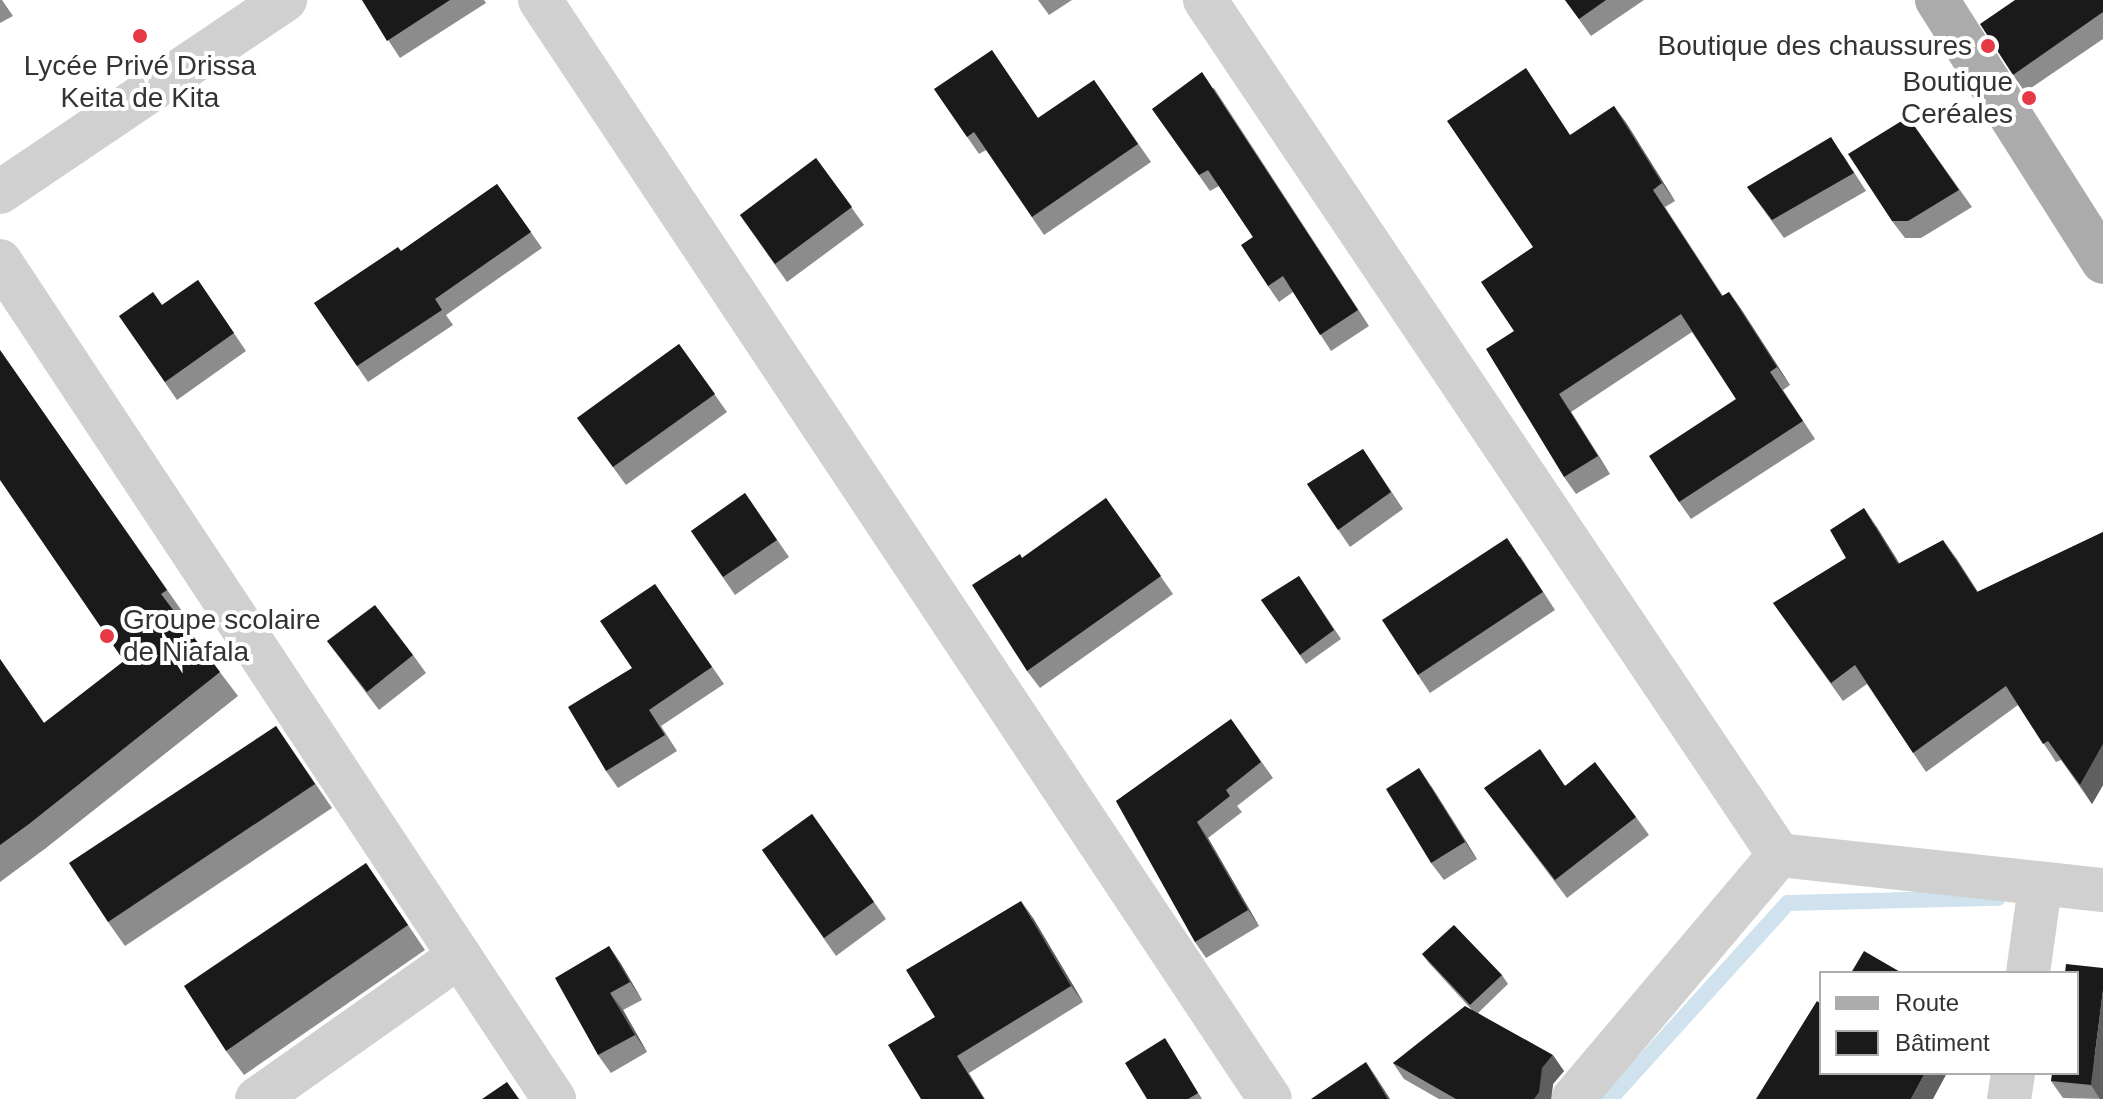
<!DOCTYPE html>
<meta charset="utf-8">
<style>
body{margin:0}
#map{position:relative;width:2103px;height:1099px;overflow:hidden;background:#fff;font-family:Arial,sans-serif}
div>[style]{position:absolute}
.stream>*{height:16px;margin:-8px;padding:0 8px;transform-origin:8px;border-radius:8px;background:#cfe2ee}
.minor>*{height:44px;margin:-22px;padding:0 22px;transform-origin:22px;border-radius:22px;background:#d0d0d0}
.major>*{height:44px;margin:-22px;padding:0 22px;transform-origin:22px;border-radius:22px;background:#ababab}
.wall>*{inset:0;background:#8c8c8c}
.shaded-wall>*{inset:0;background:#5f5f5f}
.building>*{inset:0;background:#1a1a1a}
.dots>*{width:22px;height:22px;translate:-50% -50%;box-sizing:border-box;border:4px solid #fff;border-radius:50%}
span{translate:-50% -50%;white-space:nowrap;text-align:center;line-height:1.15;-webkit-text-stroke:8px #fff;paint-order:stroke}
.poi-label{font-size:28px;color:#333}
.right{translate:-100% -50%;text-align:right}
.left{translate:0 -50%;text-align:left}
.legend{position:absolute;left:1819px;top:971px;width:260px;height:104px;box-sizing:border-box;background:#fff;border:2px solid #adadad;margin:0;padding:10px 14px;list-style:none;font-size:24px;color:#333}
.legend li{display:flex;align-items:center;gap:16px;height:40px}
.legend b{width:40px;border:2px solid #adadad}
</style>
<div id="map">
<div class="stream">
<i style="left:1610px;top:1099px;width:265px;rotate:-47.8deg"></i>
<i style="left:1788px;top:903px;width:210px;rotate:-1.4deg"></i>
</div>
<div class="minor">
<i style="left:540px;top:0;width:1319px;rotate:56.41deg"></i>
<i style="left:1205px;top:0;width:1030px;rotate:56.12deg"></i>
<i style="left:0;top:192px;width:344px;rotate:-34deg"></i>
<i style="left:0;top:261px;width:1005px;rotate:56.53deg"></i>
<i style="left:2028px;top:973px;width:88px;rotate:-82.1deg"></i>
<i style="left:257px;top:1099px;width:248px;rotate:-35.2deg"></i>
<i style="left:1573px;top:1099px;width:319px;rotate:-49.8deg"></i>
<i style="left:1779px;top:855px;width:326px;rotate:6.2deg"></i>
<i style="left:2009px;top:1099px;width:26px;rotate:-81deg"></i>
</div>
<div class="major">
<i style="left:1937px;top:0;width:310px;rotate:57.6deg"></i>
</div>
<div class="wall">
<i style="clip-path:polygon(0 0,2px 0,13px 16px,0 23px)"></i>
<i style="clip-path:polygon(362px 0,484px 0,486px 3px,400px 58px)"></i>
<i style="clip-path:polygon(1038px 0,1072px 0,1049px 15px)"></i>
<i style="clip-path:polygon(1565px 0,1644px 0,1591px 36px)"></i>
<i style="clip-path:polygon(2103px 0,2103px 39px,2025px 92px,2013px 75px)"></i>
<i style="clip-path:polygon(1094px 80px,1151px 162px,1044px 235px,986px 150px,979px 154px,934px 89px,1038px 118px)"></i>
<i style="clip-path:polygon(1214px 88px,1369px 326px,1331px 351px,1293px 292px,1279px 302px,1268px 286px,1253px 237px,1219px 186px,1210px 191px,1152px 109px)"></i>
<i style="clip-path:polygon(1614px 106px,1675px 201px,1665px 207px,1723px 296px,1729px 292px,1741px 309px,1790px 385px,1783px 390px,1815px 439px,1691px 519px,1679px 502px,1736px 399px,1692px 332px,1571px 412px,1610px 474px,1576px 494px,1564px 477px,1514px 331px,1533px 247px,1571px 135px)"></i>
<i style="clip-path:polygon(1908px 117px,1972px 207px,1921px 238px,1905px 238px,1892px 221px)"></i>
<i style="clip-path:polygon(1843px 155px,1866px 191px,1784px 238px,1747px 187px)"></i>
<i style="clip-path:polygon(816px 158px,864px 225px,787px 282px,740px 215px)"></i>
<i style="clip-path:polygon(497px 184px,542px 248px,446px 315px,453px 325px,368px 382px,314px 303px,401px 251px)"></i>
<i style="clip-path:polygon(198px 280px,246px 351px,177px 400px,119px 316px,162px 305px)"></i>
<i style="clip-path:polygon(679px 344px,727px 412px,626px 485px,577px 418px)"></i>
<i style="clip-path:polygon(0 350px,184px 614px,179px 618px,238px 696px,46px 848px,0 882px,0 659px,44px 723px,124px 661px)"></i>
<i style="clip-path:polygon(1363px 449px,1403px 509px,1350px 547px,1307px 484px)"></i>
<i style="clip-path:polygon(745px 493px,789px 557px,735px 595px,691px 531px)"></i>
<i style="clip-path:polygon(1106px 498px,1173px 594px,1040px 688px,1027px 671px,1022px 558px)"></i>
<i style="clip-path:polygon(1876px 526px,1899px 563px,1956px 558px,1978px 592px,2103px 532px,2103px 785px,2092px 804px,2061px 760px,2056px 762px,2018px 705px,1926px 772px,1867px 684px,1843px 701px,1773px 603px,1846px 558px)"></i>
<i style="clip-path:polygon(1520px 556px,1555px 610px,1430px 693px,1418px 675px)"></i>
<i style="clip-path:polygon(1299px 576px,1341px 639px,1306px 664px,1261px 600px)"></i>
<i style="clip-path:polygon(655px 584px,724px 684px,661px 726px,677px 751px,618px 788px,606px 771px,632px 668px)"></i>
<i style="clip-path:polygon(327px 641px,413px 655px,426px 673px,379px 710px)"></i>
<i style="clip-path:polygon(1231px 719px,1273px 778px,1237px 806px,1242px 812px,1208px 838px,1259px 926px,1206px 958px,1195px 942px,1116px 801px)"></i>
<i style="clip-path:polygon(276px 726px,332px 808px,125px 946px,108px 922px)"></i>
<i style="clip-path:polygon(1565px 785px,1636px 817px,1649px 835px,1567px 898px,1484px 788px)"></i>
<i style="clip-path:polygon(1431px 786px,1477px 859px,1444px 880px,1431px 863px)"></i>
<i style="clip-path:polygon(812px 814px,886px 919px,836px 956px,762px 850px)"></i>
<i style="clip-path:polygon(366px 863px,425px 950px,244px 1075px,226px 1051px)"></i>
<i style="clip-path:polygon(1033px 918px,1083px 1002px,969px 1073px,985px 1099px,921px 1099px,935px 1017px)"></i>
<i style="clip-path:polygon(609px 946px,621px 964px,642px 1000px,623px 1010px,647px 1052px,611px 1073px,598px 1055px)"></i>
<i style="clip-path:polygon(1422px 954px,1502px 975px,1508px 984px,1478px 1013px,1564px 1071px,1553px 1084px,1551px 1099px,1439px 1099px,1404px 1079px,1393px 1063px,1472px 1010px,1429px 963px)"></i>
<i style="clip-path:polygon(2077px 973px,2103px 1099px,2063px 1098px,2051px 1081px)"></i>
<i style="clip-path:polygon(1171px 1048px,1202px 1099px,1147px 1099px)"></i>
</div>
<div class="shaded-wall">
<i style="clip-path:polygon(1614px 106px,1627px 124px,1675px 201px,1662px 183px)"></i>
<i style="clip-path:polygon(1729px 292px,1741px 309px,1790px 385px,1777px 367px)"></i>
<i style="clip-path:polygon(1559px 394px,1571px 412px,1610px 474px,1598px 456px)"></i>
<i style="clip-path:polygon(1864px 508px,1876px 526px,1911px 582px,1898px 564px)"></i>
<i style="clip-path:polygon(1943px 540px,1956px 558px,1989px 610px,1977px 592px)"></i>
<i style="clip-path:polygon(2103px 744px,2103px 785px,2092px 804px,2080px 785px)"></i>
<i style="clip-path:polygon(1419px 768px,1431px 786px,1477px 859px,1465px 842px)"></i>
<i style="clip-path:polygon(1197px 822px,1208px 838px,1259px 926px,1248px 910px)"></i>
<i style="clip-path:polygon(1021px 901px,1033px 918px,1083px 1002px,1071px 986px)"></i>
<i style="clip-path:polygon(609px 946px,621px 964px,642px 1000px,630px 982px)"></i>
<i style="clip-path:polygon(2103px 990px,2103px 1099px,2100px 1099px,2091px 1085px)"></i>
<i style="clip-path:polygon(610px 993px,623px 1010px,647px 1052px,635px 1035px)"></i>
<i style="clip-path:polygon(1553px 1055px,1564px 1071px,1553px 1084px,1551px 1099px,1534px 1099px,1542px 1068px)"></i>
<i style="clip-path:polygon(1366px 1062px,1378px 1080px,1390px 1099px,1388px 1099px)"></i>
<i style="clip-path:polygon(1925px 1073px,1947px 1073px,1933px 1099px,1911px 1099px)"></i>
</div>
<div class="building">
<i style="clip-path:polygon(362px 0,450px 0,387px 41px)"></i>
<i style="clip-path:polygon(1565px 0,1606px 0,1579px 19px)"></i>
<i style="clip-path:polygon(2015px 0,2103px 0,2103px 12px,2013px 75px,1980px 24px)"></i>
<i style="clip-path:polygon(992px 50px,1038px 118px,1094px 80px,1138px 144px,1032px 217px,974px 132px,967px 137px,934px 89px)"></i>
<i style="clip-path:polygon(1526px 68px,1570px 135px,1614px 106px,1662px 183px,1653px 190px,1722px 296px,1729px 292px,1777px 367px,1770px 372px,1803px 421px,1679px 502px,1649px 456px,1736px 399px,1681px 314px,1559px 394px,1598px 456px,1564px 477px,1486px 349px,1514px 331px,1481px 282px,1533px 247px,1447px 121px)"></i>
<i style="clip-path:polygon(1202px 72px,1358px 310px,1320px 335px,1283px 276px,1268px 286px,1241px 245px,1253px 237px,1208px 170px,1199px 175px,1152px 109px)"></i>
<i style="clip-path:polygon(1908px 117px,1959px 190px,1908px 221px,1892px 221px,1848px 154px)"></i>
<i style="clip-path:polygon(1831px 137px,1854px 173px,1772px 220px,1747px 187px)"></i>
<i style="clip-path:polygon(816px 158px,852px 207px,775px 264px,740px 215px)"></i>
<i style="clip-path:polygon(497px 184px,531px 232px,435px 299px,442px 310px,357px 366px,314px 303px,398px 247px,401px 251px)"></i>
<i style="clip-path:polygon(198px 280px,234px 333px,165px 382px,119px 316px,153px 292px,162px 305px)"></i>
<i style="clip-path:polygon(679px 344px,715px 394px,613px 467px,577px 418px)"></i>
<i style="clip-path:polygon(0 350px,167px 590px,161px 594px,220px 672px,29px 824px,0 845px,0 659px,44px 723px,124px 661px,0 480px)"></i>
<i style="clip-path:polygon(1363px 449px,1391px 492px,1338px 530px,1307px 484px)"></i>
<i style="clip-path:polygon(745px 493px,777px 540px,723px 577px,691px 531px)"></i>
<i style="clip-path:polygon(1106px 498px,1161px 576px,1027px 671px,972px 585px,1020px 554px,1022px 558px)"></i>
<i style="clip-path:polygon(1864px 508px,1898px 564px,1943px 540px,1977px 592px,2103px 532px,2103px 744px,2080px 785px,2048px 741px,2043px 744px,2006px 686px,1913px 753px,1855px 665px,1831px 683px,1773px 603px,1846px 558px,1830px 530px)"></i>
<i style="clip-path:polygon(1507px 538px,1543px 592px,1418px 675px,1382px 620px)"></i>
<i style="clip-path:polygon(1299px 576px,1334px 630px,1300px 655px,1261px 600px)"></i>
<i style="clip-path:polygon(655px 584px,712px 667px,649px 710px,665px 735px,606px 771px,568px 707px,632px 668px,600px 621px)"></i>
<i style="clip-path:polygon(375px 605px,413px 655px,367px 692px,327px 641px)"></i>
<i style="clip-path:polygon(1231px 719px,1261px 762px,1226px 790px,1230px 796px,1197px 822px,1248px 910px,1195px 942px,1116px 801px)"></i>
<i style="clip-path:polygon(276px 726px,315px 784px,108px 922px,69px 863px)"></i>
<i style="clip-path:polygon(1540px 749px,1565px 786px,1595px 762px,1636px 817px,1555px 880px,1484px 788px)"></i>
<i style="clip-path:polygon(1419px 768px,1465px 842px,1431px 863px,1386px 789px)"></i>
<i style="clip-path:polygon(812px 814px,874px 902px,824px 938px,762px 850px)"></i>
<i style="clip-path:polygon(366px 863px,408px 925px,226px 1051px,184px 986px)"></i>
<i style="clip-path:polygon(1021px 901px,1071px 986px,957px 1056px,984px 1099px,921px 1099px,888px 1045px,935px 1017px,906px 970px)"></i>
<i style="clip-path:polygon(1454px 925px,1502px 975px,1470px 1005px,1422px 954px)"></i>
<i style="clip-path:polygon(609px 946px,630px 982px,610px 993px,635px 1035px,598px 1055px,555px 978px)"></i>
<i style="clip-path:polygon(1864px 951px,1902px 973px,1851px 973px)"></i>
<i style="clip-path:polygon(2066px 964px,2103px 968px,2103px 990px,2091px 1085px,2051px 1081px,2052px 1073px,2077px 1073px,2077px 973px,2065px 973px)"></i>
<i style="clip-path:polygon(1817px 1001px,1821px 1004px,1821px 1073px,1925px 1073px,1911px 1099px,1756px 1099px)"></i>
<i style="clip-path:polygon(1465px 1006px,1553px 1055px,1542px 1068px,1539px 1092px,1534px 1099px,1456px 1099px,1393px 1063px)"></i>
<i style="clip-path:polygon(1165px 1038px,1198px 1093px,1188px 1099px,1147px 1099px,1125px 1063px)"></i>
<i style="clip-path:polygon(1366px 1062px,1388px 1099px,1311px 1099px)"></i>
<i style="clip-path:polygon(507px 1082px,519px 1099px,482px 1099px)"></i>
</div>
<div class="dots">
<i style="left:140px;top:36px;background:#e63946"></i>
<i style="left:1988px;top:46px;background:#e63946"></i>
<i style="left:2029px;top:98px;background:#e63946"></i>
<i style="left:107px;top:636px;background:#e63946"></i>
</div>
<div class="poi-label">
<span class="right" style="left:1972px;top:46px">Boutique des chaussures</span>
<span style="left:140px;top:82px">Lycée Privé Drissa<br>Keita de Kita</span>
<span class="right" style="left:2013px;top:98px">Boutique<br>Ceréales</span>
<span class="left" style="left:123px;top:636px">Groupe scolaire<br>de Niafala</span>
</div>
<ul class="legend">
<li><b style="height:10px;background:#ababab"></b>Route</li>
<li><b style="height:22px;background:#1a1a1a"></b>Bâtiment</li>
</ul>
</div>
